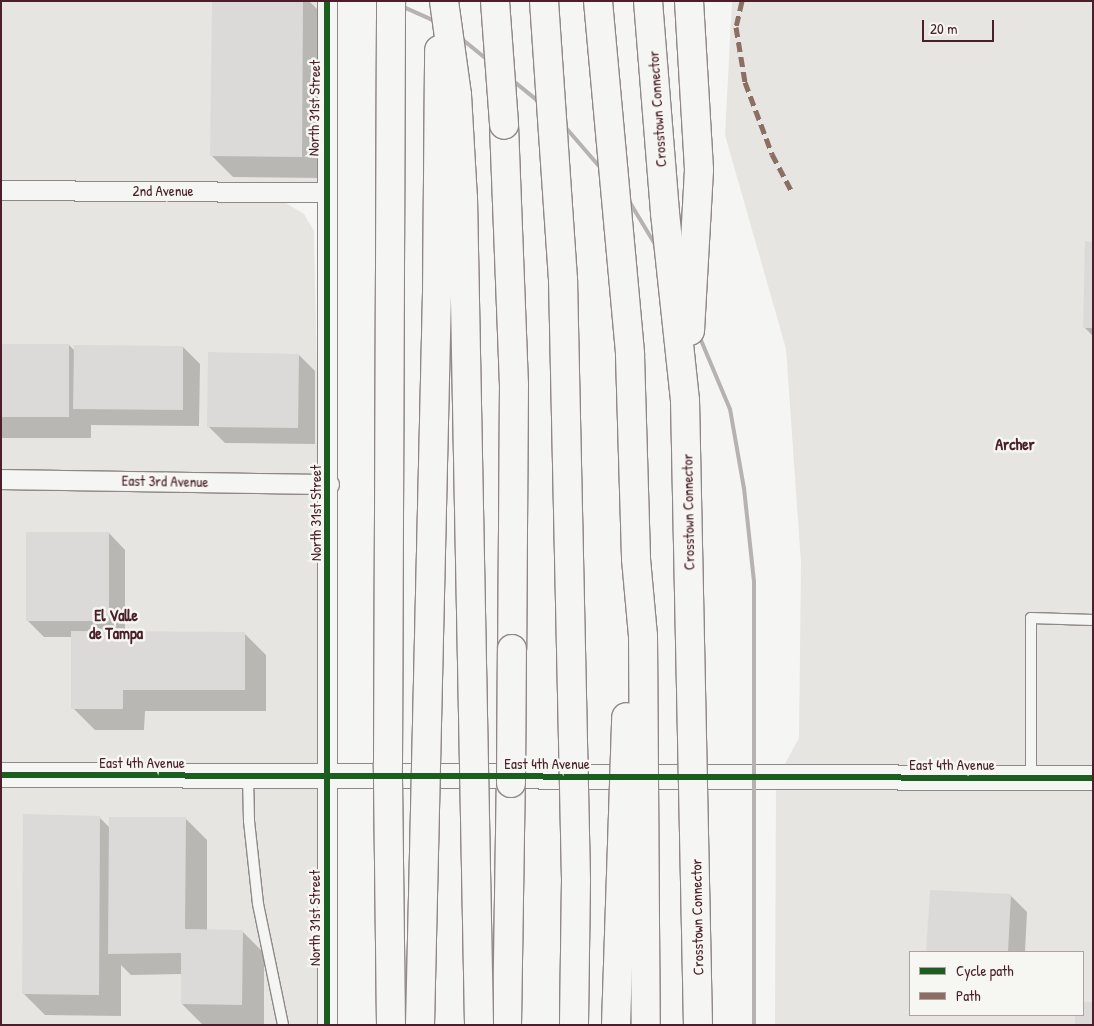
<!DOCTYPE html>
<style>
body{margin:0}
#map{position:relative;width:1094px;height:1026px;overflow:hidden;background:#f5f5f3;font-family:"Patrick Hand",sans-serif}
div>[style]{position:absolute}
.built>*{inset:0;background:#e7e5e2}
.shadow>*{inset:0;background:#0003}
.building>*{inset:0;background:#dcdad9}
.roads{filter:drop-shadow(1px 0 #8f8788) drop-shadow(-1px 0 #8f8788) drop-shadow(0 1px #8f8788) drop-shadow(0 -1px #8f8788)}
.service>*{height:10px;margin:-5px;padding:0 5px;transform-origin:5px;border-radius:5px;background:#f5f5f3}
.minor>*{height:19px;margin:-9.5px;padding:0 9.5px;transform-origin:9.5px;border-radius:9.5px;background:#f5f5f3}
.tertiary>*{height:24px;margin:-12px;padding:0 12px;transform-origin:12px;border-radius:12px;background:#f5f5f3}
.motorway>*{height:28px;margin:-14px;padding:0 14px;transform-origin:14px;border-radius:14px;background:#f5f5f3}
.rail>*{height:4px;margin:-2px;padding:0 2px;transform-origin:2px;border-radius:2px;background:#b6b2b2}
.bridges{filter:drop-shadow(1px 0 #8f8788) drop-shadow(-1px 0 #8f8788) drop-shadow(0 1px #8f8788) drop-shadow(0 -1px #8f8788)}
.motorway-bridge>*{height:28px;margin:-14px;padding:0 14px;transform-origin:14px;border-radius:14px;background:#f5f5f3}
.quiet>*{height:5px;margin-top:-2.5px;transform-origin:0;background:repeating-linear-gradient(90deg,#8d6e63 0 10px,transparent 0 15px)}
.cycleway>*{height:6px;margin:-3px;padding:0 3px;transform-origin:3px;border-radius:3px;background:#1b5e20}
span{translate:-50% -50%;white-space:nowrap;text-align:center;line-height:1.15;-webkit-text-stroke:5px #f6f6f2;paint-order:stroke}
.street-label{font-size:15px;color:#4a1f2b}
.neighbourhood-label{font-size:16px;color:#4a1f2b;font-weight:700}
.frame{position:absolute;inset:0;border:2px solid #4a1f2b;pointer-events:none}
.legend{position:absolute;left:909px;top:951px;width:175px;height:65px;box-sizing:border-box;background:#f6f6f2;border:1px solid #b1a0a2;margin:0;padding:6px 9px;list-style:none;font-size:15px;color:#4a1f2b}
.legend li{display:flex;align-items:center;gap:10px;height:25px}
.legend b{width:25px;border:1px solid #b1a0a2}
.scale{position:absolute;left:922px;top:20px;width:72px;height:22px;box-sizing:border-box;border:2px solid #4a1f2b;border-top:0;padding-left:6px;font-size:15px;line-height:18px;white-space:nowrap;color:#4a1f2b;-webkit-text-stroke:4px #f6f6f2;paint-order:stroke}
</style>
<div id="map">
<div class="built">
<i style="clip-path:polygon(1px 1px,325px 1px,323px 185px,1px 185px)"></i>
<i style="clip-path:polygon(evenodd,732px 1px,1093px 1px,1093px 1025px,775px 1025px,776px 780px,799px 738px,801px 563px,786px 349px,725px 135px,732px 1px,910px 952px,1083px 952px,1083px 1015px,910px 1015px,910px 952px)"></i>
<i style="clip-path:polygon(1px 200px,284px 202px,304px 214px,314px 231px,327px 879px,325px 1025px,1px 1025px)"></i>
</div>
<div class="shadow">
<i style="clip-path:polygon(213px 1px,309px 1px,325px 17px,323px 178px,233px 177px,211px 155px)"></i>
<i style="clip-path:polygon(1093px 243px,1093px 336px,1084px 327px)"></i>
<i style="clip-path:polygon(1px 345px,69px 345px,75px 351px,183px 347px,200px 364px,199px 426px,91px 425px,91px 438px,1px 438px)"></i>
<i style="clip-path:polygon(299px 355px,315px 371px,315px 444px,225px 443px,208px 426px)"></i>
<i style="clip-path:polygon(109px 533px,125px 550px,125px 632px,244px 633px,266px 655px,266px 711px,145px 711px,144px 730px,95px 730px,73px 708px,73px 637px,44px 637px,27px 620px)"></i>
<i style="clip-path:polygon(99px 817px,110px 828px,185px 818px,207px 840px,207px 931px,242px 931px,264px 953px,264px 1025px,203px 1025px,182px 1004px,182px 974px,131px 975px,121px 965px,121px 1016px,45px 1015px,23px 993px)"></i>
<i style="clip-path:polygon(931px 892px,1011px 896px,1027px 912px,1025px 952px,928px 952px)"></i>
</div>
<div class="building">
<i style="clip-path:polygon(212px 1px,303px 1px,302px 157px,210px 156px)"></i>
<i style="clip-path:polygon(1085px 241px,1093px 242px,1093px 328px,1083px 328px)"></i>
<i style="clip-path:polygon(1px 344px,69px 344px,69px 417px,1px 417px)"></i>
<i style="clip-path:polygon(74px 345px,183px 346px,183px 410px,73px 409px)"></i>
<i style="clip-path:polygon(208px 352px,299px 354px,298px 428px,207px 427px)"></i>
<i style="clip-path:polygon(26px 532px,109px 532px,109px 621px,26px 621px)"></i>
<i style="clip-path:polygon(71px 631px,245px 632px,245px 690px,123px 690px,123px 709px,71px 709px)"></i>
<i style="clip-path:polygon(23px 814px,100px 816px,99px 995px,22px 994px)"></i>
<i style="clip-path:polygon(109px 817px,186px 817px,185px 929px,243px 930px,242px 1005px,181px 1004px,181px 953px,108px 954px)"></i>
<i style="clip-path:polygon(930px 890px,1011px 894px,1008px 952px,926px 952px)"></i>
<i style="clip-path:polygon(1083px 1002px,1093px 1002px,1093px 1025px,1075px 1025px,1075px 1015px,1083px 1015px)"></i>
</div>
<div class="roads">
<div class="service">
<i style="left:248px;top:776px;width:45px;rotate:88.7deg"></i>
<i style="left:249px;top:821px;width:83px;rotate:83.8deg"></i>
<i style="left:258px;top:904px;width:124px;rotate:78.3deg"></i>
<i style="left:1031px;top:777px;width:159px;rotate:-90deg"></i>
<i style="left:1031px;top:618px;width:62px;rotate:1.8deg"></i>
</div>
<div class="minor">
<i style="left:1px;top:190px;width:324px;rotate:0.4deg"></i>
<i style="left:1px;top:479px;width:328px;rotate:0.9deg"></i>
<i style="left:327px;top:1025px;width:1024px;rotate:-90deg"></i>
</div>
<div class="tertiary">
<i style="left:1px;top:775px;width:1092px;rotate:0.16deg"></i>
</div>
<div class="motorway">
<i style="left:504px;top:125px;width:260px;rotate:87.8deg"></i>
<i style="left:514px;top:385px;width:264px;rotate:90.4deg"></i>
<i style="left:507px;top:1025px;width:242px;rotate:-89.1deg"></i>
</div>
</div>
<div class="rail">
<i style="left:390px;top:1px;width:61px;rotate:24.1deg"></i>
<i style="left:446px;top:26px;width:139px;rotate:39.2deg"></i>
<i style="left:554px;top:114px;width:115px;rotate:49.2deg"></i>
<i style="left:629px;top:201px;width:87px;rotate:59deg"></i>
<i style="left:674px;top:276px;width:144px;rotate:67.2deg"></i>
<i style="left:730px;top:409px;width:80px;rotate:80deg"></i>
<i style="left:744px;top:488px;width:95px;rotate:83.9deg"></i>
<i style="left:754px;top:582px;width:443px;rotate:90deg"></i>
</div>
<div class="bridges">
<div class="motorway-bridge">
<i style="left:444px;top:1px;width:95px;rotate:82.1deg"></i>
<i style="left:457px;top:95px;width:103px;rotate:86.7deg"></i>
<i style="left:463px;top:198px;width:827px;rotate:88.89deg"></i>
<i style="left:495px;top:1px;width:124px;rotate:85.8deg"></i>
<i style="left:544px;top:1px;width:279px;rotate:86.1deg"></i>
<i style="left:563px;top:279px;width:601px;rotate:88.76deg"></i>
<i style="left:576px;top:880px;width:145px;rotate:90.8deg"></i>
<i style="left:598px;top:1px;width:355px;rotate:84.8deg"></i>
<i style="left:630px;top:355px;width:204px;rotate:88.3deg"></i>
<i style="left:636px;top:559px;width:77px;rotate:84.8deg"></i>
<i style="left:643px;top:636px;width:389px;rotate:89.6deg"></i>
<i style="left:648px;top:1px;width:213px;rotate:85.4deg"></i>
<i style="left:665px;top:213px;width:188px;rotate:83.9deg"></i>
<i style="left:685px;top:400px;width:625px;rotate:88.81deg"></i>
<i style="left:689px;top:1px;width:169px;rotate:86.6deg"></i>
<i style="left:699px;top:170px;width:161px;rotate:93.2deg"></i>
<i style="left:511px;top:783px;width:134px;rotate:-89.6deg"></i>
<i style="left:391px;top:1025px;width:261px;rotate:-90.7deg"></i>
<i style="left:388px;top:764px;width:763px;rotate:-89.77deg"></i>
<i style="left:420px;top:1025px;width:731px;rotate:-88.67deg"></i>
<i style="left:437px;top:294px;width:244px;rotate:-89.5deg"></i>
<i style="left:616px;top:1025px;width:308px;rotate:-88.1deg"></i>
</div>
</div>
<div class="quiet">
<i style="left:742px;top:1px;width:27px;rotate:103deg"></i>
<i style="left:736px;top:27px;width:56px;rotate:80.7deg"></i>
<i style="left:745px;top:82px;width:77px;rotate:69.4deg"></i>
<i style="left:772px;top:154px;width:41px;rotate:62.2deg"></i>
</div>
<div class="cycleway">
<i style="left:1px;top:775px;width:1092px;rotate:0.16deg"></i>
<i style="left:327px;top:1025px;width:1024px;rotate:-90deg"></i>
</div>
<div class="street-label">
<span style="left:314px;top:108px;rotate:-89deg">North 31st Street</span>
<span style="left:657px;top:109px;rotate:-94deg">Crosstown Connector</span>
<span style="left:163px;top:191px">2nd Avenue</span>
<span style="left:165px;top:481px;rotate:1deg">East 3rd Avenue</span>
<span style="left:688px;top:512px;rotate:-91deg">Crosstown Connector</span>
<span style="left:316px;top:513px;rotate:-90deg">North 31st Street</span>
<span style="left:142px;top:763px">East 4th Avenue</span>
<span style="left:547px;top:764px">East 4th Avenue</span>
<span style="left:952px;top:765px">East 4th Avenue</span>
<span style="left:697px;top:917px;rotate:-91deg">Crosstown Connector</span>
<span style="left:315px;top:918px;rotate:-90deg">North 31st Street</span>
</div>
<div class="neighbourhood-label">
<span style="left:1015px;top:444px">Archer</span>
<span style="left:116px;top:624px">El Valle<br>de Tampa</span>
</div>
<div class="frame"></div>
<ul class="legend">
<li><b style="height:6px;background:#1b5e20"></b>Cycle path</li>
<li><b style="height:6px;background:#8d6e63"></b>Path</li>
</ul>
<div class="scale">20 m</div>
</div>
